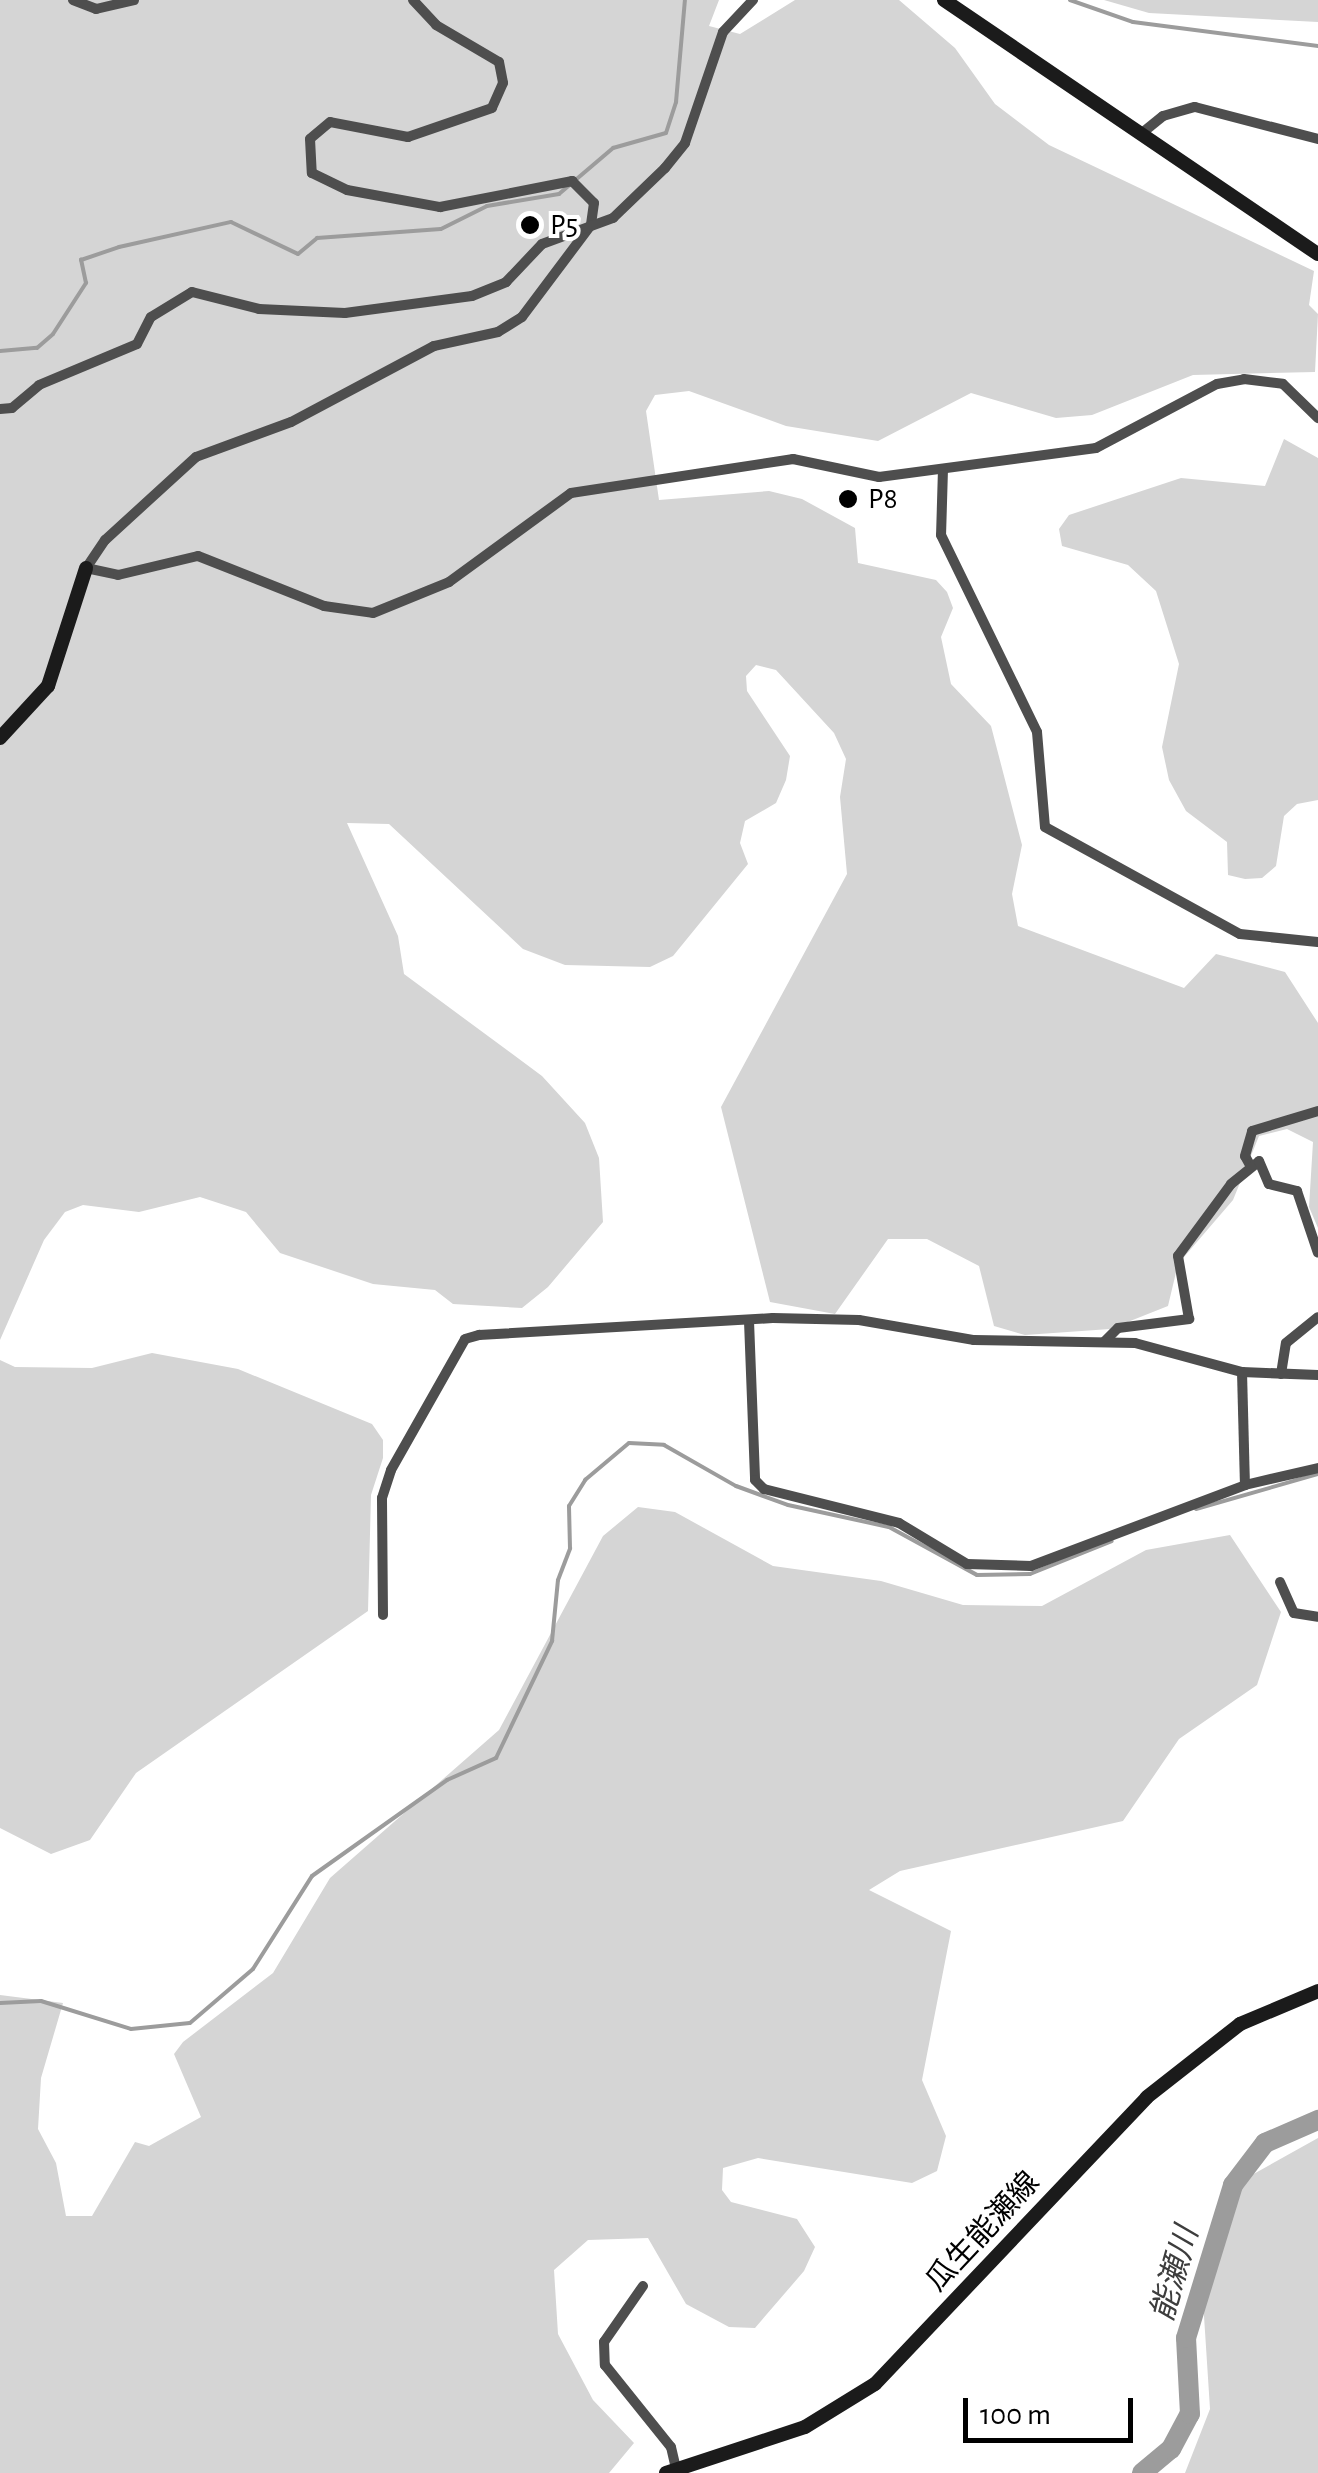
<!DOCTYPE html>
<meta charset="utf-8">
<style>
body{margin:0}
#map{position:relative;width:1318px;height:2473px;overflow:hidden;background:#fff;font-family:"Alegreya Sans","Noto Sans JP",sans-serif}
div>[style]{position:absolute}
.green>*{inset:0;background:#d5d5d5}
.stream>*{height:4px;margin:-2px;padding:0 2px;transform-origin:2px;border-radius:2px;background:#9c9c9c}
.river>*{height:20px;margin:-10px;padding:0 10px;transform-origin:10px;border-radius:10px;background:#9c9c9c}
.street>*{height:10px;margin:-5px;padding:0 5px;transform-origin:5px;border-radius:5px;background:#4e4e4e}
.secondary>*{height:14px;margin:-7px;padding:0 7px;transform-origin:7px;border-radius:7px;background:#1b1b1b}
.dots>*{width:28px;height:28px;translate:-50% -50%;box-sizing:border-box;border:5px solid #fff;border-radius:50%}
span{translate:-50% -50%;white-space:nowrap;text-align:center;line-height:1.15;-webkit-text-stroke:8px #fff;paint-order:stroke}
.poi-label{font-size:30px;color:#000}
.left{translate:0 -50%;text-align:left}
.street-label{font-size:30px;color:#000}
.water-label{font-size:32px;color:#3d3d3d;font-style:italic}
.scale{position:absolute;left:963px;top:2398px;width:170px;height:45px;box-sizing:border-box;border:5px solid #000;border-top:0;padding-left:12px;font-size:30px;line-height:35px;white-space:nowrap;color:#000;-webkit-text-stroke:8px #fff;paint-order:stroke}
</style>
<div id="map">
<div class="green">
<i style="clip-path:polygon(0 0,719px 0,709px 26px,740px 34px,795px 0,899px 0,955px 48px,995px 104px,1049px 145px,1314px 271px,1309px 305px,1318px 314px,1315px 372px,1193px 375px,1092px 415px,1056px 418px,971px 393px,878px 441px,786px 426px,689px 391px,655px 395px,646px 411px,659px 500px,769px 491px,802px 499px,855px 528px,858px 563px,936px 580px,947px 592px,953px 608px,941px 637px,951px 684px,991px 726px,1022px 845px,1012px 894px,1018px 926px,1184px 988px,1216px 954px,1285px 972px,1318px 1023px,1318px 1228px,1309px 1207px,1313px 1142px,1287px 1129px,1259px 1136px,1233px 1200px,1178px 1264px,1168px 1306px,1110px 1329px,1025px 1335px,994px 1326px,979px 1266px,927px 1239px,888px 1239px,835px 1314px,770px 1302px,721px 1107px,847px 874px,840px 797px,846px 759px,834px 733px,776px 670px,756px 665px,746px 676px,747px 691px,790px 756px,786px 780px,776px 803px,745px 821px,740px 843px,748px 864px,673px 956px,650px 967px,565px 965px,523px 949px,389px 824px,347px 823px,398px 936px,404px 974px,542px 1076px,585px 1123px,599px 1158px,603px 1222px,548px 1287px,522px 1308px,453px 1304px,435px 1290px,373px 1284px,280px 1253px,246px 1212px,200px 1197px,139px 1212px,83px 1205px,65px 1212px,44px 1240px,0 1340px)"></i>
<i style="clip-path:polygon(1104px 0,1318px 0,1318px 22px,1149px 13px)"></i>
<i style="clip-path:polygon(1284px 439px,1318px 458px,1318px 800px,1297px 804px,1284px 816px,1276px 866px,1262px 878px,1245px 879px,1228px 875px,1227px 842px,1186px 811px,1169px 780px,1162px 747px,1179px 664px,1156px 591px,1128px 565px,1062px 546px,1059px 529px,1069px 515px,1181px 478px,1265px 486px)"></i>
<i style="clip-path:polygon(152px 1353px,238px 1369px,372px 1424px,383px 1440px,383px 1458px,371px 1495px,368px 1611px,136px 1773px,90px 1840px,51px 1854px,0 1828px,0 1360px,15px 1367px,92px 1368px)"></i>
<i style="clip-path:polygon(638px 1507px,675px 1512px,773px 1566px,881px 1581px,963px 1605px,1042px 1606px,1146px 1550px,1230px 1535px,1281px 1612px,1257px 1685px,1179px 1739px,1123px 1821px,900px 1871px,869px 1890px,951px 1931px,922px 2080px,946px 2136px,937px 2171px,912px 2183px,758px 2158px,723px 2168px,722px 2190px,731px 2202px,797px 2219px,815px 2247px,804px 2271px,755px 2328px,729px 2327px,686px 2304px,648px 2238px,588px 2240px,554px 2270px,558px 2334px,593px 2400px,634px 2443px,609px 2473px,0 2473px,0 1995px,63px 2003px,41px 2078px,38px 2129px,56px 2163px,66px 2216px,92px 2216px,135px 2142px,149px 2146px,201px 2117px,174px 2054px,183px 2042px,273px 1973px,330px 1878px,499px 1730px,603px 1536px)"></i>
<i style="clip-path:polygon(1318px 2138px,1318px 2473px,1185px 2473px,1210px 2409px,1202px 2285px,1241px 2181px)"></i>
</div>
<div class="stream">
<i style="left:1070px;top:0;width:67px;rotate:19.2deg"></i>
<i style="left:1133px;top:22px;width:187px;rotate:7.4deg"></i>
<i style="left:0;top:351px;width:37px;rotate:-5deg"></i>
<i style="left:37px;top:348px;width:21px;rotate:-41deg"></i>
<i style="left:53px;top:334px;width:61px;rotate:-57.1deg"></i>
<i style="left:86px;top:283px;width:24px;rotate:-102deg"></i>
<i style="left:81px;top:260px;width:40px;rotate:-18.9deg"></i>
<i style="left:119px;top:247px;width:115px;rotate:-12.6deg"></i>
<i style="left:231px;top:222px;width:74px;rotate:25.5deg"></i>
<i style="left:298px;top:254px;width:25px;rotate:-40deg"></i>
<i style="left:317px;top:238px;width:124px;rotate:-4.2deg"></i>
<i style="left:441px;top:229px;width:51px;rotate:-26.6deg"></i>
<i style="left:487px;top:206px;width:73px;rotate:-9.5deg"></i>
<i style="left:559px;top:194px;width:71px;rotate:-40.4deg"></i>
<i style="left:613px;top:148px;width:55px;rotate:-15.8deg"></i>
<i style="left:666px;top:133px;width:33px;rotate:-72deg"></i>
<i style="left:676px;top:102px;width:102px;rotate:-85deg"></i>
<i style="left:1196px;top:1509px;width:127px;rotate:-16deg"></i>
<i style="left:0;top:2003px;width:41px;rotate:-2.8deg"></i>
<i style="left:41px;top:2001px;width:94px;rotate:17.3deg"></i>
<i style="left:131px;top:2029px;width:59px;rotate:-5.8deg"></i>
<i style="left:190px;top:2023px;width:83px;rotate:-40.6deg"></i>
<i style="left:253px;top:1969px;width:110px;rotate:-57.6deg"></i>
<i style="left:312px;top:1876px;width:166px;rotate:-35.4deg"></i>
<i style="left:447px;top:1780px;width:54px;rotate:-24.2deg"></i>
<i style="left:496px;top:1758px;width:130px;rotate:-64.4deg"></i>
<i style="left:552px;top:1641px;width:61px;rotate:-84.4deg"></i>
<i style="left:558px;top:1580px;width:34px;rotate:-69deg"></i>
<i style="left:570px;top:1548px;width:42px;rotate:-91.4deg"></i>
<i style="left:569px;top:1506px;width:31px;rotate:-58deg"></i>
<i style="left:585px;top:1480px;width:57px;rotate:-40.1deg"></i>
<i style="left:629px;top:1443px;width:35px;rotate:3deg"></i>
<i style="left:664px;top:1445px;width:83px;rotate:29.7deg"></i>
<i style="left:736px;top:1486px;width:55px;rotate:20.1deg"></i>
<i style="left:788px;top:1505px;width:103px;rotate:12.3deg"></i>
<i style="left:889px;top:1527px;width:100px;rotate:28.6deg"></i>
<i style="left:977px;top:1575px;width:53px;rotate:-1.1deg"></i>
<i style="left:1030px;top:1574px;width:88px;rotate:-21.9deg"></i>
</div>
<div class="river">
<i style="left:1142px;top:2473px;width:38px;rotate:-40deg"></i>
<i style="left:1171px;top:2449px;width:40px;rotate:-62deg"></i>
<i style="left:1190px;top:2414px;width:76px;rotate:-93deg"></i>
<i style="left:1186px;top:2338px;width:160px;rotate:-72.9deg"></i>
<i style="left:1233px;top:2185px;width:53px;rotate:-52.7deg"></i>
<i style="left:1265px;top:2143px;width:58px;rotate:-23.5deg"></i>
</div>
<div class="street">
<i style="left:73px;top:0;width:25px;rotate:21deg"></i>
<i style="left:96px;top:9px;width:39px;rotate:-13deg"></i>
<i style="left:413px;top:0;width:34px;rotate:47deg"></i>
<i style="left:436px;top:25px;width:73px;rotate:30.4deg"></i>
<i style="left:499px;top:62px;width:21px;rotate:79deg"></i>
<i style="left:503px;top:83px;width:27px;rotate:114deg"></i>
<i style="left:492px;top:108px;width:89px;rotate:161deg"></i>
<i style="left:408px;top:137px;width:79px;rotate:-169.1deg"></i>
<i style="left:330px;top:122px;width:26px;rotate:140deg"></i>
<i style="left:310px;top:139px;width:34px;rotate:87deg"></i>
<i style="left:312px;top:173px;width:39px;rotate:26deg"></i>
<i style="left:347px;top:190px;width:95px;rotate:10.4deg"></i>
<i style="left:440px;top:207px;width:135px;rotate:-11.1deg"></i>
<i style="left:572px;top:181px;width:31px;rotate:45deg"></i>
<i style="left:594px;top:203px;width:22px;rotate:98deg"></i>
<i style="left:591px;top:225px;width:115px;rotate:126.9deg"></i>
<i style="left:522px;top:317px;width:28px;rotate:148deg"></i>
<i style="left:498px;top:332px;width:66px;rotate:167.7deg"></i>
<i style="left:434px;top:346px;width:162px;rotate:152deg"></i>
<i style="left:291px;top:422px;width:101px;rotate:159.8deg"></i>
<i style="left:196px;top:457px;width:123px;rotate:137.6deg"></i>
<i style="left:105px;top:540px;width:34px;rotate:124deg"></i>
<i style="left:86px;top:568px;width:33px;rotate:12deg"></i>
<i style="left:118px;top:575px;width:82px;rotate:-13.4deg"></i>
<i style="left:198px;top:556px;width:136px;rotate:21.6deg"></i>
<i style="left:324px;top:606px;width:49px;rotate:8.1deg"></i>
<i style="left:373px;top:613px;width:82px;rotate:-22.2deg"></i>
<i style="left:449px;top:582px;width:151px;rotate:-36.1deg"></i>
<i style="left:571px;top:493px;width:225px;rotate:-8.7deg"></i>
<i style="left:793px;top:459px;width:88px;rotate:11.8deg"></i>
<i style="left:879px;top:477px;width:219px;rotate:-7.6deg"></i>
<i style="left:1096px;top:448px;width:137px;rotate:-27.9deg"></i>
<i style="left:1217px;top:384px;width:27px;rotate:-10deg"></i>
<i style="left:1244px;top:379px;width:39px;rotate:7deg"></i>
<i style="left:1283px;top:384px;width:49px;rotate:44.2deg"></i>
<i style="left:1142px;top:133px;width:27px;rotate:-39deg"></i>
<i style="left:1163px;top:116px;width:33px;rotate:-16deg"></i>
<i style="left:1195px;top:107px;width:127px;rotate:14.6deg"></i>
<i style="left:0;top:409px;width:12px;rotate:-5deg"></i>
<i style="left:12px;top:408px;width:35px;rotate:-40deg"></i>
<i style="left:39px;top:385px;width:106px;rotate:-22.7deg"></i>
<i style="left:137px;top:344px;width:30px;rotate:-63deg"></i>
<i style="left:151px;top:317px;width:48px;rotate:-31.4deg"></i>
<i style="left:192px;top:292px;width:69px;rotate:14.2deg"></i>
<i style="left:259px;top:309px;width:86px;rotate:2.7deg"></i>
<i style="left:345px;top:313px;width:128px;rotate:-7.6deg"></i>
<i style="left:472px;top:296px;width:37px;rotate:-22deg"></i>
<i style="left:506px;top:282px;width:52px;rotate:-46.5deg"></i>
<i style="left:542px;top:244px;width:76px;rotate:-20.1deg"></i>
<i style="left:613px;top:218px;width:72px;rotate:-43.9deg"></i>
<i style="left:665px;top:168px;width:32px;rotate:-51deg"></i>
<i style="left:685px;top:143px;width:117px;rotate:-71.1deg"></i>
<i style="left:723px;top:32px;width:44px;rotate:-46.8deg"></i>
<i style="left:943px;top:469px;width:66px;rotate:91.7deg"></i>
<i style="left:941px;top:535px;width:219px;rotate:64deg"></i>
<i style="left:1037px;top:732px;width:95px;rotate:85.2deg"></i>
<i style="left:1045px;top:827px;width:222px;rotate:28.8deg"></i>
<i style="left:1240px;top:934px;width:78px;rotate:5.9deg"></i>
<i style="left:1250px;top:1165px;width:10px;rotate:-119deg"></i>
<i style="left:1245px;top:1156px;width:26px;rotate:-74deg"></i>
<i style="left:1252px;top:1131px;width:69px;rotate:-16.9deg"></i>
<i style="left:749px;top:1321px;width:159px;rotate:87.8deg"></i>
<i style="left:755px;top:1480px;width:13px;rotate:45deg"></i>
<i style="left:764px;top:1489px;width:139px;rotate:14.1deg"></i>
<i style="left:899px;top:1523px;width:79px;rotate:31.1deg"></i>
<i style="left:967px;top:1564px;width:64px;rotate:1.8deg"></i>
<i style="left:1031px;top:1566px;width:229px;rotate:-20.7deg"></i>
<i style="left:1245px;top:1485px;width:75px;rotate:-13.1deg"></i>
<i style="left:1105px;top:1341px;width:18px;rotate:-45deg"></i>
<i style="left:1118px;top:1328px;width:72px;rotate:-7.2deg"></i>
<i style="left:1189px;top:1319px;width:64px;rotate:-99.9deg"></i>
<i style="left:1178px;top:1256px;width:89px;rotate:-53.6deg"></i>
<i style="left:1231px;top:1184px;width:36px;rotate:-39deg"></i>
<i style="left:1259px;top:1161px;width:25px;rotate:67deg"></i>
<i style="left:1269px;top:1184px;width:29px;rotate:14deg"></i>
<i style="left:1297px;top:1191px;width:65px;rotate:71.3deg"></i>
<i style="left:1242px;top:1372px;width:113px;rotate:88.5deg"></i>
<i style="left:1281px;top:1374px;width:31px;rotate:-81deg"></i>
<i style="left:1286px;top:1343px;width:41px;rotate:-39.1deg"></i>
<i style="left:1280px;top:1582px;width:34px;rotate:66deg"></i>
<i style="left:1294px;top:1613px;width:24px;rotate:9deg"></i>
<i style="left:383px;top:1615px;width:117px;rotate:-90.5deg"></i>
<i style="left:382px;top:1498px;width:29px;rotate:-72deg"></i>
<i style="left:391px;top:1470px;width:150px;rotate:-60.5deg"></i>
<i style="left:465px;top:1339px;width:15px;rotate:-16deg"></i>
<i style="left:479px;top:1335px;width:294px;rotate:-3.3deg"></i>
<i style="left:773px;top:1318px;width:86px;rotate:1.3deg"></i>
<i style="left:859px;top:1320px;width:117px;rotate:9.9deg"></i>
<i style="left:974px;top:1340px;width:161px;rotate:1.1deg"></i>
<i style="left:1135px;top:1343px;width:111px;rotate:15.2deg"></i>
<i style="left:1242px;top:1372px;width:76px;rotate:2.3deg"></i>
<i style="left:643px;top:2286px;width:68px;rotate:124.9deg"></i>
<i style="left:604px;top:2342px;width:23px;rotate:88deg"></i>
<i style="left:605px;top:2365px;width:105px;rotate:51.2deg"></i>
<i style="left:671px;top:2447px;width:22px;rotate:77deg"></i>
</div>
<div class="secondary">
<i style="left:944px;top:0;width:452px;rotate:34.2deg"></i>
<i style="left:0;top:738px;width:71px;rotate:-47.3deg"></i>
<i style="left:48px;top:686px;width:124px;rotate:-72.1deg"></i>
<i style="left:666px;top:2473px;width:146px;rotate:-18.3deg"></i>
<i style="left:805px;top:2427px;width:82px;rotate:-31.6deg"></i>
<i style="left:875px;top:2384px;width:395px;rotate:-46.5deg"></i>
<i style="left:1147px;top:2097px;width:118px;rotate:-38.1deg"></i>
<i style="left:1240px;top:2024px;width:85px;rotate:-22.9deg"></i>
</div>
<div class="dots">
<i style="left:530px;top:225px;background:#000"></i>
<i style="left:848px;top:499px;background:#000"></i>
</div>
<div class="poi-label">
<span class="left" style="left:550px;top:225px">P5</span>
<span class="left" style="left:868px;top:499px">P8</span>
</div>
<div class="street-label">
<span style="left:983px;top:2232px;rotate:-47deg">瓜生能瀬線</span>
</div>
<div class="water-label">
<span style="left:1175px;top:2274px;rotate:-74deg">能瀬川</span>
</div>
<div class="scale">100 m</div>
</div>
